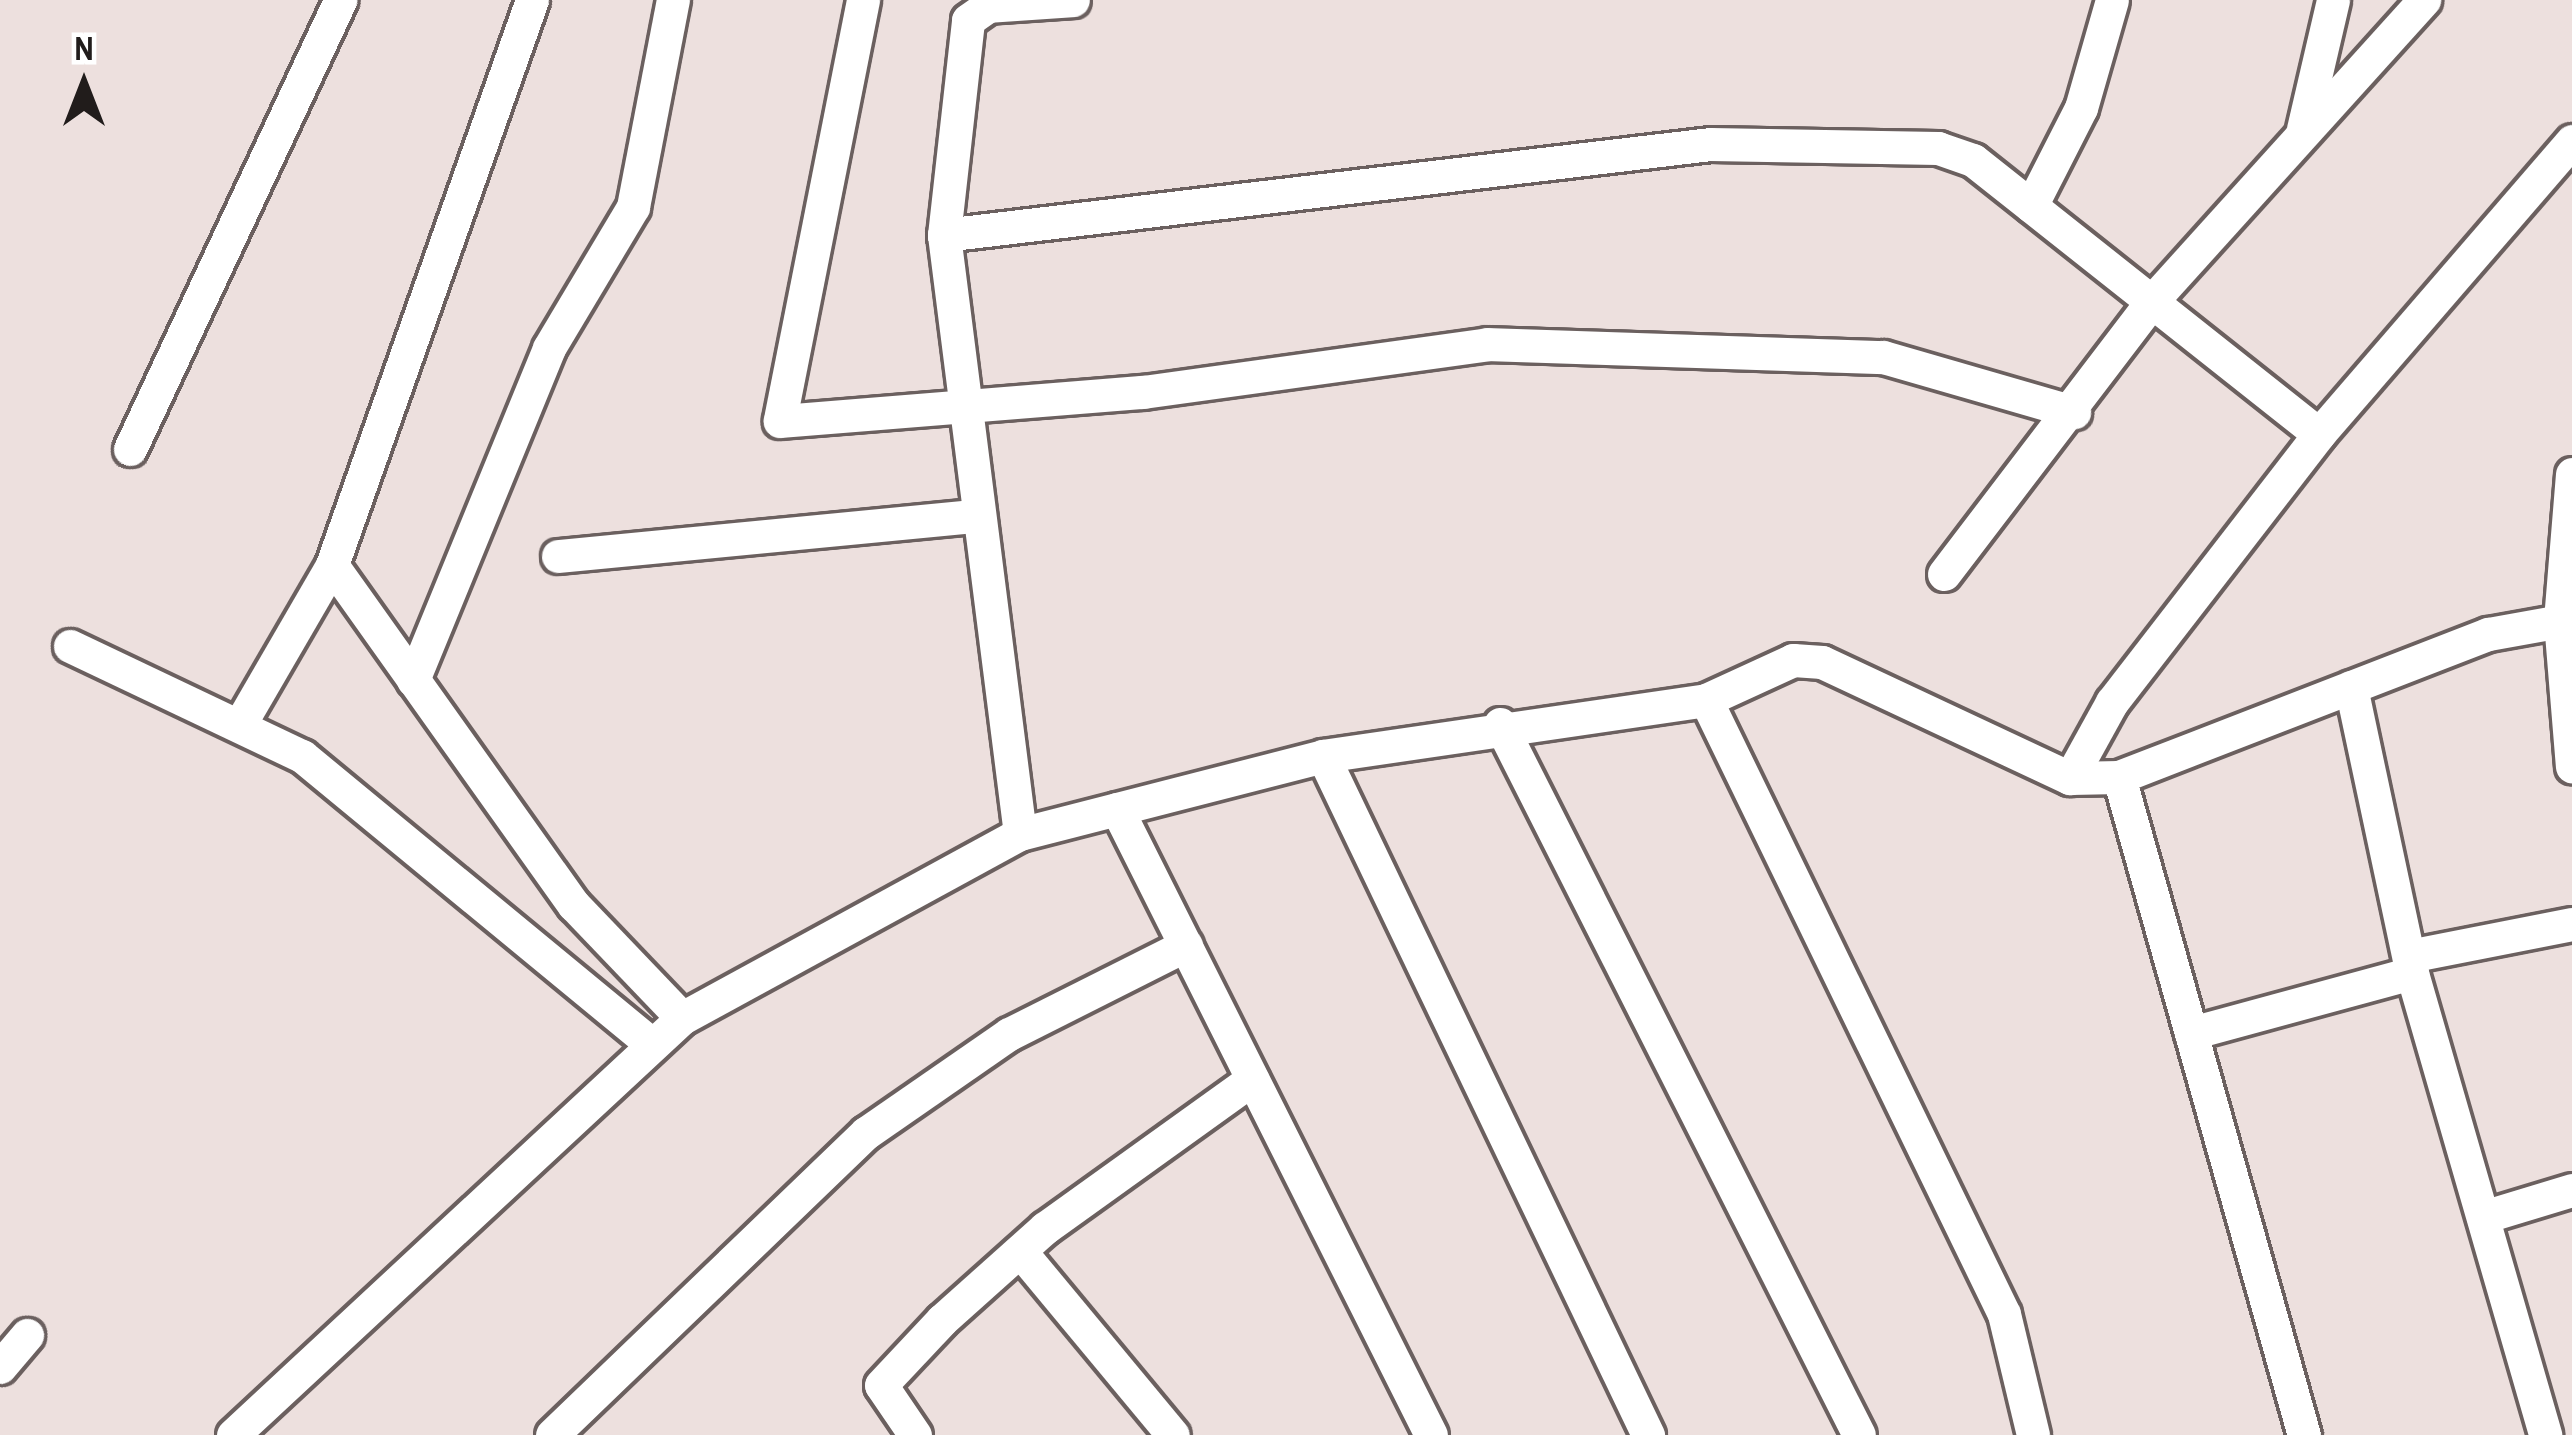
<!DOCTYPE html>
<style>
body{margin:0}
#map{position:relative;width:2572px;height:1435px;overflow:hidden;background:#ede0de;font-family:"Archivo Narrow",sans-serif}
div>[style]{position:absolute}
.roads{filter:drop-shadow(3px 0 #6b605f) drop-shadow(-3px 0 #6b605f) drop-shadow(0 3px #6b605f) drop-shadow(0 -3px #6b605f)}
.minor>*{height:33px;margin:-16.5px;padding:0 16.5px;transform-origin:16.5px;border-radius:16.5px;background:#fff}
span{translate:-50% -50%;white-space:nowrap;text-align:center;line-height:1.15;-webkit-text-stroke:9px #fff;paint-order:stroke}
.north{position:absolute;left:24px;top:24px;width:120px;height:120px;-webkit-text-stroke:9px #fff;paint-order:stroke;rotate:0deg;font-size:33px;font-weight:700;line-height:48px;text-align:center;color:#211c1b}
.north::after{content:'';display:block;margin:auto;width:42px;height:54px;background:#211c1b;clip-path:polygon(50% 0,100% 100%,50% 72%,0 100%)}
</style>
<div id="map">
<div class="roads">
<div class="minor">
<i style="left:863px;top:0;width:429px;rotate:101.2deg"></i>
<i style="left:780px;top:421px;width:364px;rotate:-4.6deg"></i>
<i style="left:1143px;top:392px;width:347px;rotate:-7.9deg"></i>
<i style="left:1487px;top:344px;width:396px;rotate:1.9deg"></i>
<i style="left:1883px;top:357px;width:199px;rotate:16.1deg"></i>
<i style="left:2303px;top:129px;width:132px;rotate:-76.9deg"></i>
<i style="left:2031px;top:206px;width:110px;rotate:-63deg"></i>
<i style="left:2081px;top:108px;width:112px;rotate:-74deg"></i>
<i style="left:944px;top:235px;width:771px;rotate:-6.77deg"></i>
<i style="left:1710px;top:144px;width:228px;rotate:1deg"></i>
<i style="left:1938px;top:148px;width:37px;rotate:19deg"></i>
<i style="left:1973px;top:160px;width:441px;rotate:38.4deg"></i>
<i style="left:130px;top:449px;width:496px;rotate:-64.9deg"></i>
<i style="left:2572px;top:474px;width:147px;rotate:94.7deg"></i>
<i style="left:2560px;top:621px;width:146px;rotate:85.3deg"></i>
<i style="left:558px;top:556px;width:419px;rotate:-5.5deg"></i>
<i style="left:332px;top:565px;width:417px;rotate:54.6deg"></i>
<i style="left:574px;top:905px;width:156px;rotate:46.3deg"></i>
<i style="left:1944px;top:574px;width:343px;rotate:-52.7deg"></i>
<i style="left:2152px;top:301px;width:406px;rotate:-47.9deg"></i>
<i style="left:70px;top:646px;width:257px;rotate:25.4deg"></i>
<i style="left:302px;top:756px;width:454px;rotate:39.5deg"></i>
<i style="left:413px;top:680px;width:359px;rotate:-67.7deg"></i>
<i style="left:549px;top:348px;width:164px;rotate:-59.2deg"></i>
<i style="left:633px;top:207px;width:211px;rotate:-79.1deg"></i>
<i style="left:2351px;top:687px;width:292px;rotate:78deg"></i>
<i style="left:2412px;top:973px;width:481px;rotate:73.9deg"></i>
<i style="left:1706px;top:700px;width:682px;rotate:64.11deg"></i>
<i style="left:2004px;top:1314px;width:124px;rotate:76.5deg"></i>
<i style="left:240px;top:724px;width:184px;rotate:-59.9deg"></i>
<i style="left:332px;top:565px;width:599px;rotate:-70.51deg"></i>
<i style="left:1500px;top:724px;width:796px;rotate:63.21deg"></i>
<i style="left:1323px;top:756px;width:753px;rotate:64.42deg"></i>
<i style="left:2119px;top:777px;width:684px;rotate:74.3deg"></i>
<i style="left:2070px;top:778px;width:87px;rotate:-61.1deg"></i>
<i style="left:2112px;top:702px;width:339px;rotate:-52.3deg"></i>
<i style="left:2319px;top:434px;width:387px;rotate:-49.2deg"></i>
<i style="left:1117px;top:809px;width:700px;rotate:63.36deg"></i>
<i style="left:1020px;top:834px;width:604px;rotate:-97.23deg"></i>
<i style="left:944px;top:235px;width:216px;rotate:-83.6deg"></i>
<i style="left:968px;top:20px;width:24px;rotate:-35deg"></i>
<i style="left:988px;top:6px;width:85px;rotate:-4deg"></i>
<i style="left:2409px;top:956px;width:166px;rotate:-11.1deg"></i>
<i style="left:2191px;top:1033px;width:229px;rotate:-15.2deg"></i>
<i style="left:2483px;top:1217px;width:93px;rotate:-16.9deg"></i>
<i style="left:1020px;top:1251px;width:239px;rotate:50.3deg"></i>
<i style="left:0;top:1367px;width:42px;rotate:-49.8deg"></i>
<i style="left:233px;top:1435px;width:613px;rotate:-42.88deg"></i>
<i style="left:682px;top:1018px;width:385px;rotate:-28.6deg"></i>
<i style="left:1020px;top:834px;width:313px;rotate:-14.4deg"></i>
<i style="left:1323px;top:756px;width:387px;rotate:-8.3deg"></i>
<i style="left:1706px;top:700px;width:96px;rotate:-24.7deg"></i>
<i style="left:1793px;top:660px;width:29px;rotate:4deg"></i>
<i style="left:1822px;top:662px;width:274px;rotate:25.1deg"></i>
<i style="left:2070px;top:778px;width:49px;rotate:-1.2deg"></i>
<i style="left:2119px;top:777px;width:396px;rotate:-21.2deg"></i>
<i style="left:2488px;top:634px;width:73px;rotate:-10.2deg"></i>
<i style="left:552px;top:1435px;width:436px;rotate:-43.9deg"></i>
<i style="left:866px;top:1133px;width:174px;rotate:-34.7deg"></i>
<i style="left:1009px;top:1034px;width:198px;rotate:-26.7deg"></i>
<i style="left:915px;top:1435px;width:60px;rotate:-124.2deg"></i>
<i style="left:881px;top:1385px;width:89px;rotate:-46.8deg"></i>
<i style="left:942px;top:1320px;width:138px;rotate:-41.8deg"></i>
<i style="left:1045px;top:1228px;width:255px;rotate:-35.7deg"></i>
</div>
</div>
<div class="north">N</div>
</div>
